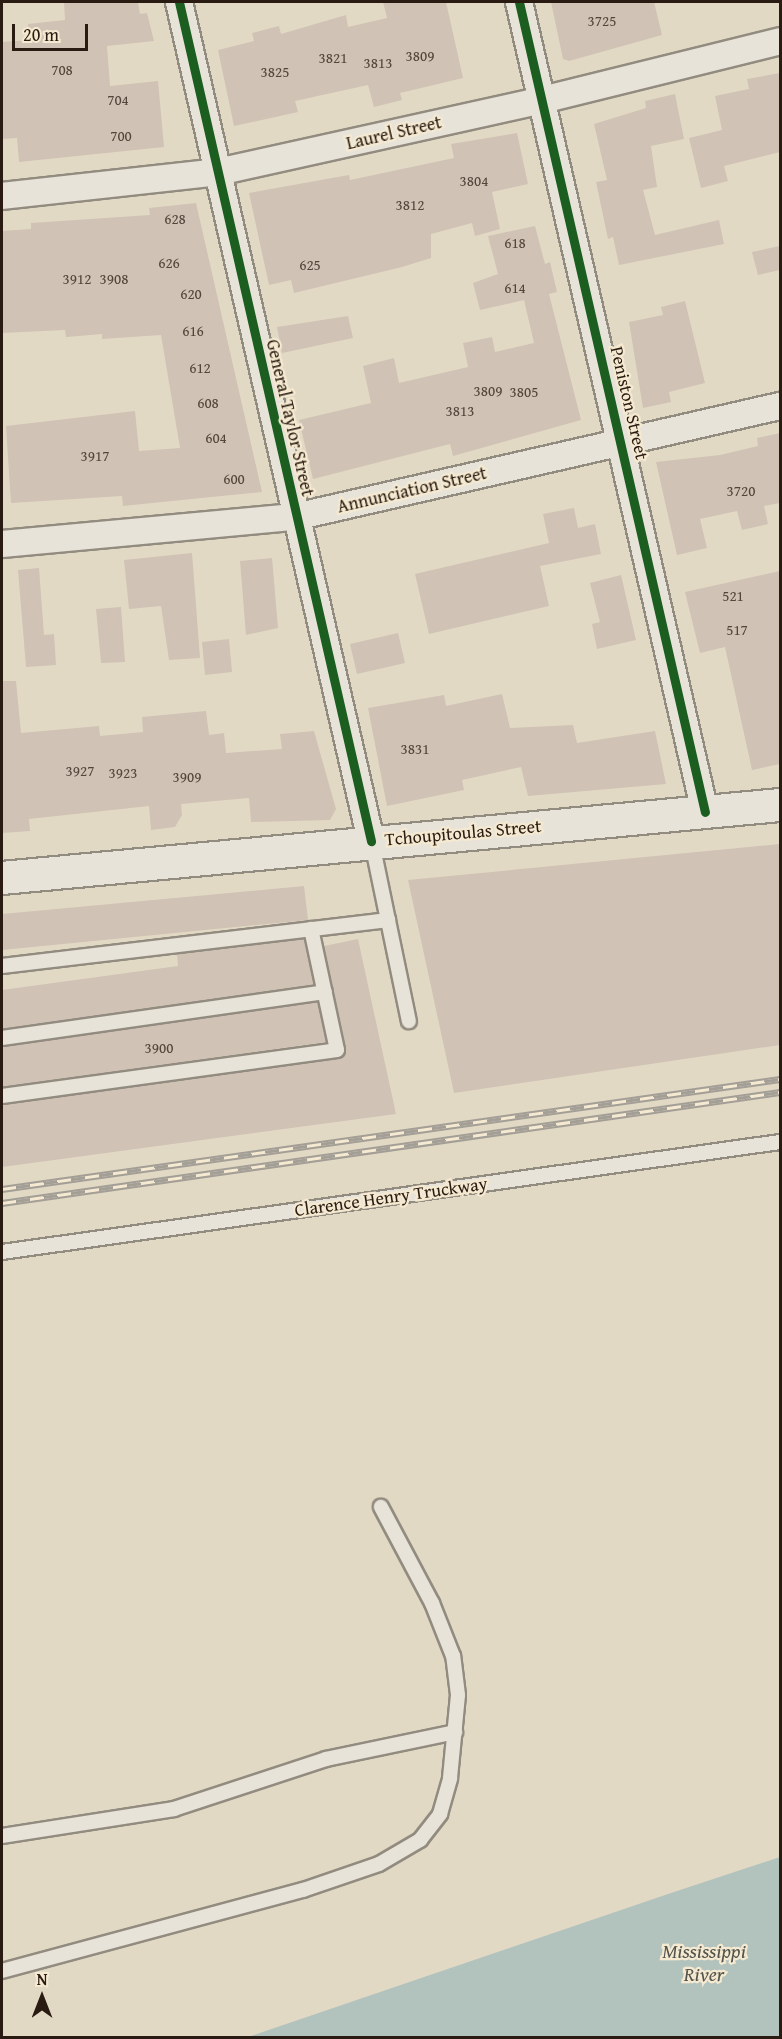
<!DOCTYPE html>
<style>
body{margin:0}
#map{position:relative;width:782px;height:2039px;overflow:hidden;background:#e2d9c5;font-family:"Gentium Book Plus",serif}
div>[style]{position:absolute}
.water>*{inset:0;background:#b2c3bd}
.building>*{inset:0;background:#d0c2b4}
.roads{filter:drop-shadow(2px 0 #928b7f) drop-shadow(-2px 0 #928b7f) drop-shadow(0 2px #928b7f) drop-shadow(0 -2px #928b7f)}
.service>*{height:14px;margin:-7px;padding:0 7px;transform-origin:7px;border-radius:7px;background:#e8e3d9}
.minor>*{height:26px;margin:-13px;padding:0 13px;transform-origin:13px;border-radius:13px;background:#e8e3d9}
.tertiary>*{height:32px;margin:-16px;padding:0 16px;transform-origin:16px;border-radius:16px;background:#e8e3d9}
.rail>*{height:7px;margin-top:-3.5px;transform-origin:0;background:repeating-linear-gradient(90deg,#f5ead1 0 14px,#a49f96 0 28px);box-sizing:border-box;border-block:2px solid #a49f96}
.cycleway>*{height:9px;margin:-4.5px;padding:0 4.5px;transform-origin:4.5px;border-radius:4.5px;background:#1b5e20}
span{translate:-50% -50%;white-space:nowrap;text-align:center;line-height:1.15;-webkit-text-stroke:4.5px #f5ead1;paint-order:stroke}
.number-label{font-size:15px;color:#53453a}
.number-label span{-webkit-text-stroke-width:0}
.street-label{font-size:18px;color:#291b11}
.water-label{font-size:20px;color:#52534c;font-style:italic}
.frame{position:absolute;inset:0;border:3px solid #291b11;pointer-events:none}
.north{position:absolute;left:12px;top:1967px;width:60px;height:60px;-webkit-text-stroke:4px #f5ead1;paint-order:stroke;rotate:0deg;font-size:16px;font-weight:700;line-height:24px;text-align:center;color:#291b11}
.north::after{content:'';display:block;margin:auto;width:21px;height:27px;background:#291b11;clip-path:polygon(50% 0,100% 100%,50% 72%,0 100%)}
.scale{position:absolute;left:12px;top:24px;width:76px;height:27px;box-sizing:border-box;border:3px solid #291b11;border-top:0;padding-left:8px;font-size:18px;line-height:21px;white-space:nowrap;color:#291b11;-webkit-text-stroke:4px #f5ead1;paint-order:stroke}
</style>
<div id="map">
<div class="water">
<i style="clip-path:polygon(780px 1857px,780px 2037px,248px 2037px,671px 1893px)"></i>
</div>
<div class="building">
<i style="clip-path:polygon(64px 2px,138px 2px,140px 14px,147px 13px,154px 41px,107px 46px,110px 86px,158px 81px,164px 147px,19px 162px,17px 138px,2px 139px,2px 42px,30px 40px,28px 24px,65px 20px)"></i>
<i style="clip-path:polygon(383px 2px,446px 2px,463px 78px,400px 93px,402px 100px,374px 107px,368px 85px,295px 101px,298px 112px,234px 126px,218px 50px,254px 41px,252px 33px,279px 26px,281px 34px,346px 15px,348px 27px,387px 18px)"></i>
<i style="clip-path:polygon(551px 2px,654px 2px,662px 35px,569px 61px,563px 59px)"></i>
<i style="clip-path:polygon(780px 73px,780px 152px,724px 166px,728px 181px,701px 188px,689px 138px,722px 130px,715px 96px,749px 89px,747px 79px)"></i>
<i style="clip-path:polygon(675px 94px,684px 139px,651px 146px,657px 187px,643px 190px,655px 235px,719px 220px,724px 244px,619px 265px,613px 237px,608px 239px,596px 182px,607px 180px,594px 124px,646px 108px,645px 101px)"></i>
<i style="clip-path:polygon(517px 133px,528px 184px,492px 192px,500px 229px,475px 236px,472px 223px,431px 234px,431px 258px,402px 267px,294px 293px,291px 280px,269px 285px,249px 193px,349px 175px,350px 180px,454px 158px,451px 144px)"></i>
<i style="clip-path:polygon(196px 203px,262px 492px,123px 506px,122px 496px,11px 503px,6px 426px,135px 411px,139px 451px,180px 448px,161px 335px,102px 339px,102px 334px,66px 337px,65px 330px,2px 333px,2px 231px,31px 229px,31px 223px,150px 215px,149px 208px)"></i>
<i style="clip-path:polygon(535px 226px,545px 264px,550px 262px,557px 292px,549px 294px,581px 420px,453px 456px,450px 444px,313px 479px,299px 420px,371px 403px,363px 366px,394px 358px,399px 383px,468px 367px,463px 343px,492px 337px,495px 352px,534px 343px,524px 300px,480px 310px,473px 283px,498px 274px,488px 236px)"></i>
<i style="clip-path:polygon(780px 246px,780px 270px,758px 275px,752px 252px)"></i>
<i style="clip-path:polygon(685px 301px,705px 383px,669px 392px,671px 402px,643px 408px,629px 322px,663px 315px,661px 307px)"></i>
<i style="clip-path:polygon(348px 316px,353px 338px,282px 353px,277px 327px)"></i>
<i style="clip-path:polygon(780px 433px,780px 503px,764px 506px,768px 524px,742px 530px,737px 511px,700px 519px,707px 548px,677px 555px,656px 462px,720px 455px,758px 446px,757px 438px)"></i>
<i style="clip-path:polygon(574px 508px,578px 528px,595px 524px,601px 554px,540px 566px,549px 606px,429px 634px,415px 574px,549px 543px,543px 514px)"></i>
<i style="clip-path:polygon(192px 553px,200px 658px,169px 660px,161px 606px,129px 609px,124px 560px)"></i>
<i style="clip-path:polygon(272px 558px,278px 628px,246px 635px,240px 561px)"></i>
<i style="clip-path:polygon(39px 568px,44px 635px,54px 634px,56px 665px,26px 667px,18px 570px)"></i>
<i style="clip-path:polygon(780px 571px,780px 764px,752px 770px,725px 647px,700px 653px,685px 592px)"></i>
<i style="clip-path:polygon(621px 575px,636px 640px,597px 649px,592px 624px,600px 622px,590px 583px)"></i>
<i style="clip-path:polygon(121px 607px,125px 662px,101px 663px,96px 609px)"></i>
<i style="clip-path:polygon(398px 633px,405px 663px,357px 674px,350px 644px)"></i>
<i style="clip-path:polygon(229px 639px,232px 672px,205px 675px,202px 642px)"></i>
<i style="clip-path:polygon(2px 681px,16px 681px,21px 733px,99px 726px,100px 736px,143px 732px,142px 717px,206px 711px,209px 735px,224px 733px,226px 753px,282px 749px,280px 734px,314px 731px,336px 809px,330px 820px,251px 822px,249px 798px,181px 804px,182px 815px,175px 827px,151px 830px,149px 806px,29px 819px,30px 831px,2px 833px)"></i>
<i style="clip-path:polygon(502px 694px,510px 728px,573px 725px,577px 743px,655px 731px,666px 784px,528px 796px,521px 767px,462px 780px,464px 790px,387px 806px,368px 708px,444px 695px,446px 706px)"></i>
<i style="clip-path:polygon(780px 844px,780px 1045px,454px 1093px,408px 880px)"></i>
<i style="clip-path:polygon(304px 886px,308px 920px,2px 950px,2px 914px)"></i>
<i style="clip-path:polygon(304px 939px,314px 985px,2px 1029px,2px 990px,178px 966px,177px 954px)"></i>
<i style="clip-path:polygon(358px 939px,396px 1114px,2px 1167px,2px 1105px,342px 1057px,346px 1048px,324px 946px)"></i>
<i style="clip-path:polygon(318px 1002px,326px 1042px,2px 1087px,2px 1047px)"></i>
</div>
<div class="roads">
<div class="service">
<i style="left:372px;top:843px;width:182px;rotate:78.3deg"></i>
<i style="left:2px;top:966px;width:389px;rotate:-6.8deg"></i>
<i style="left:2px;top:1038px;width:326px;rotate:-8.1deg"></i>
<i style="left:2px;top:1096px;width:338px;rotate:-7.8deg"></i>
<i style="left:337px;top:1050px;width:124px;rotate:-102.1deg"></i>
<i style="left:2px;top:1252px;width:786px;rotate:-8.05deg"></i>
<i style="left:2px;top:1836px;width:174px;rotate:-8.9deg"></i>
<i style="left:174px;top:1809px;width:160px;rotate:-18.2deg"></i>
<i style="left:326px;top:1759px;width:132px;rotate:-11.8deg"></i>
<i style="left:2px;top:1971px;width:312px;rotate:-15.1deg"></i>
<i style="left:303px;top:1890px;width:80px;rotate:-18.9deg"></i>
<i style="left:379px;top:1864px;width:48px;rotate:-30.3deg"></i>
<i style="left:420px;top:1840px;width:33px;rotate:-52deg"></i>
<i style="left:440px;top:1814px;width:37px;rotate:-74deg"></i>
<i style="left:450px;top:1778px;width:83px;rotate:-84.5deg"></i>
<i style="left:458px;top:1695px;width:39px;rotate:-97deg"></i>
<i style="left:453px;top:1656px;width:57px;rotate:-111.6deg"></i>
<i style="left:432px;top:1603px;width:109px;rotate:-118deg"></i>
</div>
<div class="minor">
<i style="left:179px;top:2px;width:861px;rotate:77.11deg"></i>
<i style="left:519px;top:2px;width:831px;rotate:77.07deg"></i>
<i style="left:2px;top:196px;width:217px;rotate:-6.3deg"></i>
<i style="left:218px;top:172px;width:332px;rotate:-12.5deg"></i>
<i style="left:542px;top:100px;width:245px;rotate:-13.9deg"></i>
<i style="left:2px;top:544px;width:294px;rotate:-5.3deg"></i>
<i style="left:295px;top:517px;width:498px;rotate:-12.9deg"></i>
</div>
<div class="tertiary">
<i style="left:2px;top:878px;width:781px;rotate:-5.36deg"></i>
</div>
</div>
<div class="rail">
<i style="left:2px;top:1189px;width:786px;rotate:-8.05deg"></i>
<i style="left:2px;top:1203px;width:786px;rotate:-8.12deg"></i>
</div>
<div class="cycleway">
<i style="left:179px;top:2px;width:861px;rotate:77.11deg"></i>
<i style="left:519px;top:2px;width:831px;rotate:77.07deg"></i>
</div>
<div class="number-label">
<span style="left:602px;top:21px">3725</span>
<span style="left:420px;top:56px">3809</span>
<span style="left:333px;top:58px">3821</span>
<span style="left:378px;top:63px">3813</span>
<span style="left:62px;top:70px">708</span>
<span style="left:275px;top:72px">3825</span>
<span style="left:118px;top:100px">704</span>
<span style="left:121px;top:136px">700</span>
<span style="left:474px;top:181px">3804</span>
<span style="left:410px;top:205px">3812</span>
<span style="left:175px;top:219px">628</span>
<span style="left:515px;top:243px">618</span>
<span style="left:169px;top:263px">626</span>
<span style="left:310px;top:265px">625</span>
<span style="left:77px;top:279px">3912</span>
<span style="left:114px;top:279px">3908</span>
<span style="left:515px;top:288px">614</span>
<span style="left:191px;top:294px">620</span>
<span style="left:193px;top:331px">616</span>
<span style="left:200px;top:368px">612</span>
<span style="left:488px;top:391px">3809</span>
<span style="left:524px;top:392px">3805</span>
<span style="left:208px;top:403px">608</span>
<span style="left:460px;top:411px">3813</span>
<span style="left:216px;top:438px">604</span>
<span style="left:95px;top:456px">3917</span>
<span style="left:234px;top:479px">600</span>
<span style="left:741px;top:491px">3720</span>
<span style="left:733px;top:596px">521</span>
<span style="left:737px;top:630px">517</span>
<span style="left:415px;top:749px">3831</span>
<span style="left:80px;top:771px">3927</span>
<span style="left:123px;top:773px">3923</span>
<span style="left:187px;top:777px">3909</span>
<span style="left:159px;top:1048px">3900</span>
</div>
<div class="street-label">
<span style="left:394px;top:133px;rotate:-13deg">Laurel Street</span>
<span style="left:629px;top:403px;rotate:77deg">Peniston Street</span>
<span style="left:290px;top:418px;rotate:77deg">General Taylor Street</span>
<span style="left:412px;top:490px;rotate:-13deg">Annunciation Street</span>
<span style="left:463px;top:833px;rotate:-5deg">Tchoupitoulas Street</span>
<span style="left:391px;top:1197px;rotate:-8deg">Clarence Henry Truckway</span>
</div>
<div class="water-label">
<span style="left:704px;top:1962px">Mississippi<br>River</span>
</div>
<div class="frame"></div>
<div class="north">N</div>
<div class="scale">20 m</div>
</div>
